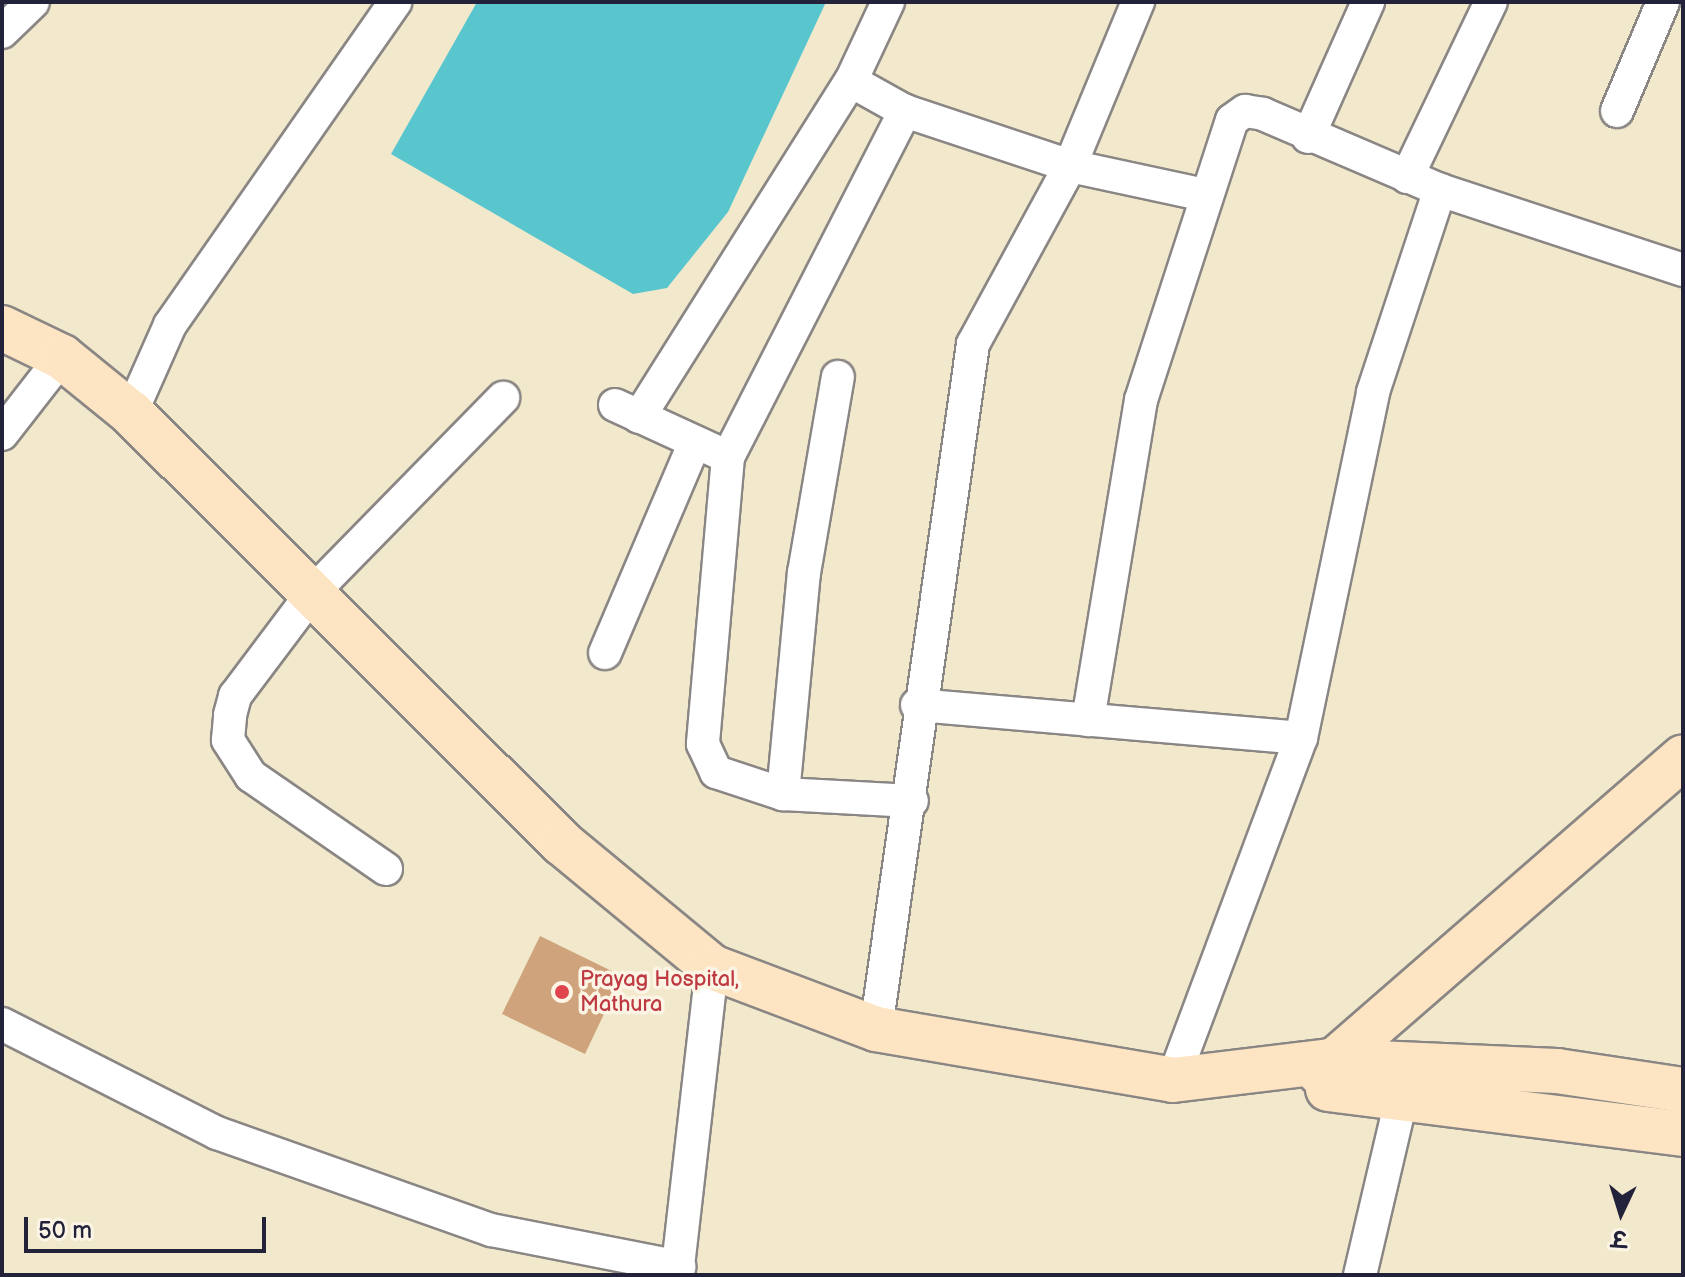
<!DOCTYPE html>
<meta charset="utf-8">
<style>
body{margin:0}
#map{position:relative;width:1685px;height:1277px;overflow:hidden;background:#f2e9cd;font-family:"Balsamiq Sans","Playpen Sans Deva",sans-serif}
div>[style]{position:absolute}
.water>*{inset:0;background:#59c6ce}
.building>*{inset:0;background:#cfa37b}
.roads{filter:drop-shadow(2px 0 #8a8684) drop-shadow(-2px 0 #8a8684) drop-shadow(0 2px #8a8684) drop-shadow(0 -2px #8a8684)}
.street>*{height:32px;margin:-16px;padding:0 16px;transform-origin:16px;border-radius:16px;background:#fff}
.secondary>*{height:44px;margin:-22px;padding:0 22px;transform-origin:22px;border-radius:22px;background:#fde5c4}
.dots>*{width:22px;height:22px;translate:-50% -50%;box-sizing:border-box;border:4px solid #fcf5e5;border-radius:50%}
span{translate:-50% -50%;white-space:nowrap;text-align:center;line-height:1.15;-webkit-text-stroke:7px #fcf5e5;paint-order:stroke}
.health-label{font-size:22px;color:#be3a42}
.left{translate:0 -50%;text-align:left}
.frame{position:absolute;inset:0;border:4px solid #22223b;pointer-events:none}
.north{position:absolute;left:1581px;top:1173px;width:80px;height:80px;-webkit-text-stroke:6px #fcf5e5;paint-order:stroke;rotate:184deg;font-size:22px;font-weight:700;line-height:32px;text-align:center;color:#22223b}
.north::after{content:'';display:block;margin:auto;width:28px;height:36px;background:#22223b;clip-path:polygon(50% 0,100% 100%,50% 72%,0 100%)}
.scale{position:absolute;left:24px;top:1217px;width:242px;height:36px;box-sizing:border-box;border:4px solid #22223b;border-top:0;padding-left:10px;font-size:24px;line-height:28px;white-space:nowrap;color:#22223b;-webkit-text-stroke:6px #fcf5e5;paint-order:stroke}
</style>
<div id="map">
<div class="water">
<i style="clip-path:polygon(477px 2px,826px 2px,728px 212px,667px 288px,633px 294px,391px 154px)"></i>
</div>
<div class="building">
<i style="clip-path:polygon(540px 936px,622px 976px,585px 1054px,502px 1014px)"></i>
</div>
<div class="roads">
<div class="street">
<i style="left:2px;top:32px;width:43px;rotate:-44.1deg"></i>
<i style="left:851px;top:81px;width:62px;rotate:29.1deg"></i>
<i style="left:905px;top:111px;width:174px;rotate:18.4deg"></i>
<i style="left:1070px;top:166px;width:138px;rotate:12.1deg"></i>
<i style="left:1617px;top:111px;width:118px;rotate:-67.1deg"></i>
<i style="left:1308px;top:137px;width:148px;rotate:-66deg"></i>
<i style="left:1407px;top:177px;width:194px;rotate:-64.4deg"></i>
<i style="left:615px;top:405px;width:124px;rotate:24.7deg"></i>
<i style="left:728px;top:457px;width:288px;rotate:95deg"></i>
<i style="left:703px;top:744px;width:31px;rotate:65deg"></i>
<i style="left:716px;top:772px;width:71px;rotate:18.2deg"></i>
<i style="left:783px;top:794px;width:129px;rotate:3.1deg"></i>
<i style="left:131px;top:413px;width:96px;rotate:-66.1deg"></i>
<i style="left:170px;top:325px;width:394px;rotate:-55.1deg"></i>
<i style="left:639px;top:417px;width:397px;rotate:-57.8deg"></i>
<i style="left:851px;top:81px;width:87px;rotate:-64.9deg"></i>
<i style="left:2px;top:434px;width:98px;rotate:-52.1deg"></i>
<i style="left:728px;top:457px;width:389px;rotate:-62.9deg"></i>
<i style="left:605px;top:653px;width:229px;rotate:-66.9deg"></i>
<i style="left:917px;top:705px;width:385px;rotate:4.9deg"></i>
<i style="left:1088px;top:720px;width:324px;rotate:-80.6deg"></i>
<i style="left:1141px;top:400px;width:294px;rotate:-72deg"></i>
<i style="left:1232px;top:120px;width:16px;rotate:-35deg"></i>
<i style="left:1245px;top:111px;width:18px;rotate:9deg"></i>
<i style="left:1263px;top:114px;width:193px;rotate:23.2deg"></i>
<i style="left:1440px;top:190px;width:256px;rotate:18.2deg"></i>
<i style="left:783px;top:794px;width:222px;rotate:-84.6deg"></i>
<i style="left:804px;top:573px;width:199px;rotate:-80.2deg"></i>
<i style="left:386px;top:869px;width:164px;rotate:-145.4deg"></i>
<i style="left:251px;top:776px;width:43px;rotate:-122.6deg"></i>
<i style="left:228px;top:740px;width:25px;rotate:-85deg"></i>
<i style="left:230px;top:715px;width:20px;rotate:-75deg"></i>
<i style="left:235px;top:696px;width:130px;rotate:-53.1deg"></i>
<i style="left:313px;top:592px;width:272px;rotate:-45.6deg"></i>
<i style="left:2px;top:1024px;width:241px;rotate:26.9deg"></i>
<i style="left:217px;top:1133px;width:291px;rotate:19.5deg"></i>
<i style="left:491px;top:1230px;width:192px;rotate:11.1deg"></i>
<i style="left:876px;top:1029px;width:692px;rotate:-81.94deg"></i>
<i style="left:973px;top:344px;width:203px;rotate:-61.4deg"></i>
<i style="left:1070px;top:166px;width:178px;rotate:-67.5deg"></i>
<i style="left:1173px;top:1080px;width:365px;rotate:-69.5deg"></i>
<i style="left:1301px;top:738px;width:353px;rotate:-78.2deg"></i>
<i style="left:1373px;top:392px;width:213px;rotate:-71.7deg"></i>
<i style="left:677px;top:1275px;width:310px;rotate:-83.5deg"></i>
<i style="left:1360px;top:1275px;width:184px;rotate:-76.8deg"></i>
</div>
<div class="secondary">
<i style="left:2px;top:328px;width:67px;rotate:25.8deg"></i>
<i style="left:62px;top:357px;width:89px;rotate:39.1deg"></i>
<i style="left:131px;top:413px;width:609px;rotate:44.93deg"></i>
<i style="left:562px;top:843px;width:195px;rotate:39.6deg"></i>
<i style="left:712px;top:967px;width:175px;rotate:20.7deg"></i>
<i style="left:876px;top:1029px;width:301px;rotate:9.7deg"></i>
<i style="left:1173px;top:1080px;width:158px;rotate:-6.9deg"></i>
<i style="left:1330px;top:1061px;width:227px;rotate:2.5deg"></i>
<i style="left:1557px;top:1071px;width:127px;rotate:8.6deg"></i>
<i style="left:1320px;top:1073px;width:481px;rotate:-41deg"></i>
<i style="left:1328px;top:1089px;width:358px;rotate:7.2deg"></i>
</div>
</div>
<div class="dots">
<i style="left:562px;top:992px;background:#e0444e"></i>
</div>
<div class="health-label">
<span class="left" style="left:580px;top:992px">Prayag Hospital,<br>Mathura</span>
</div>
<div class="frame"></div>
<div class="north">उ</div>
<div class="scale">50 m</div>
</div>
